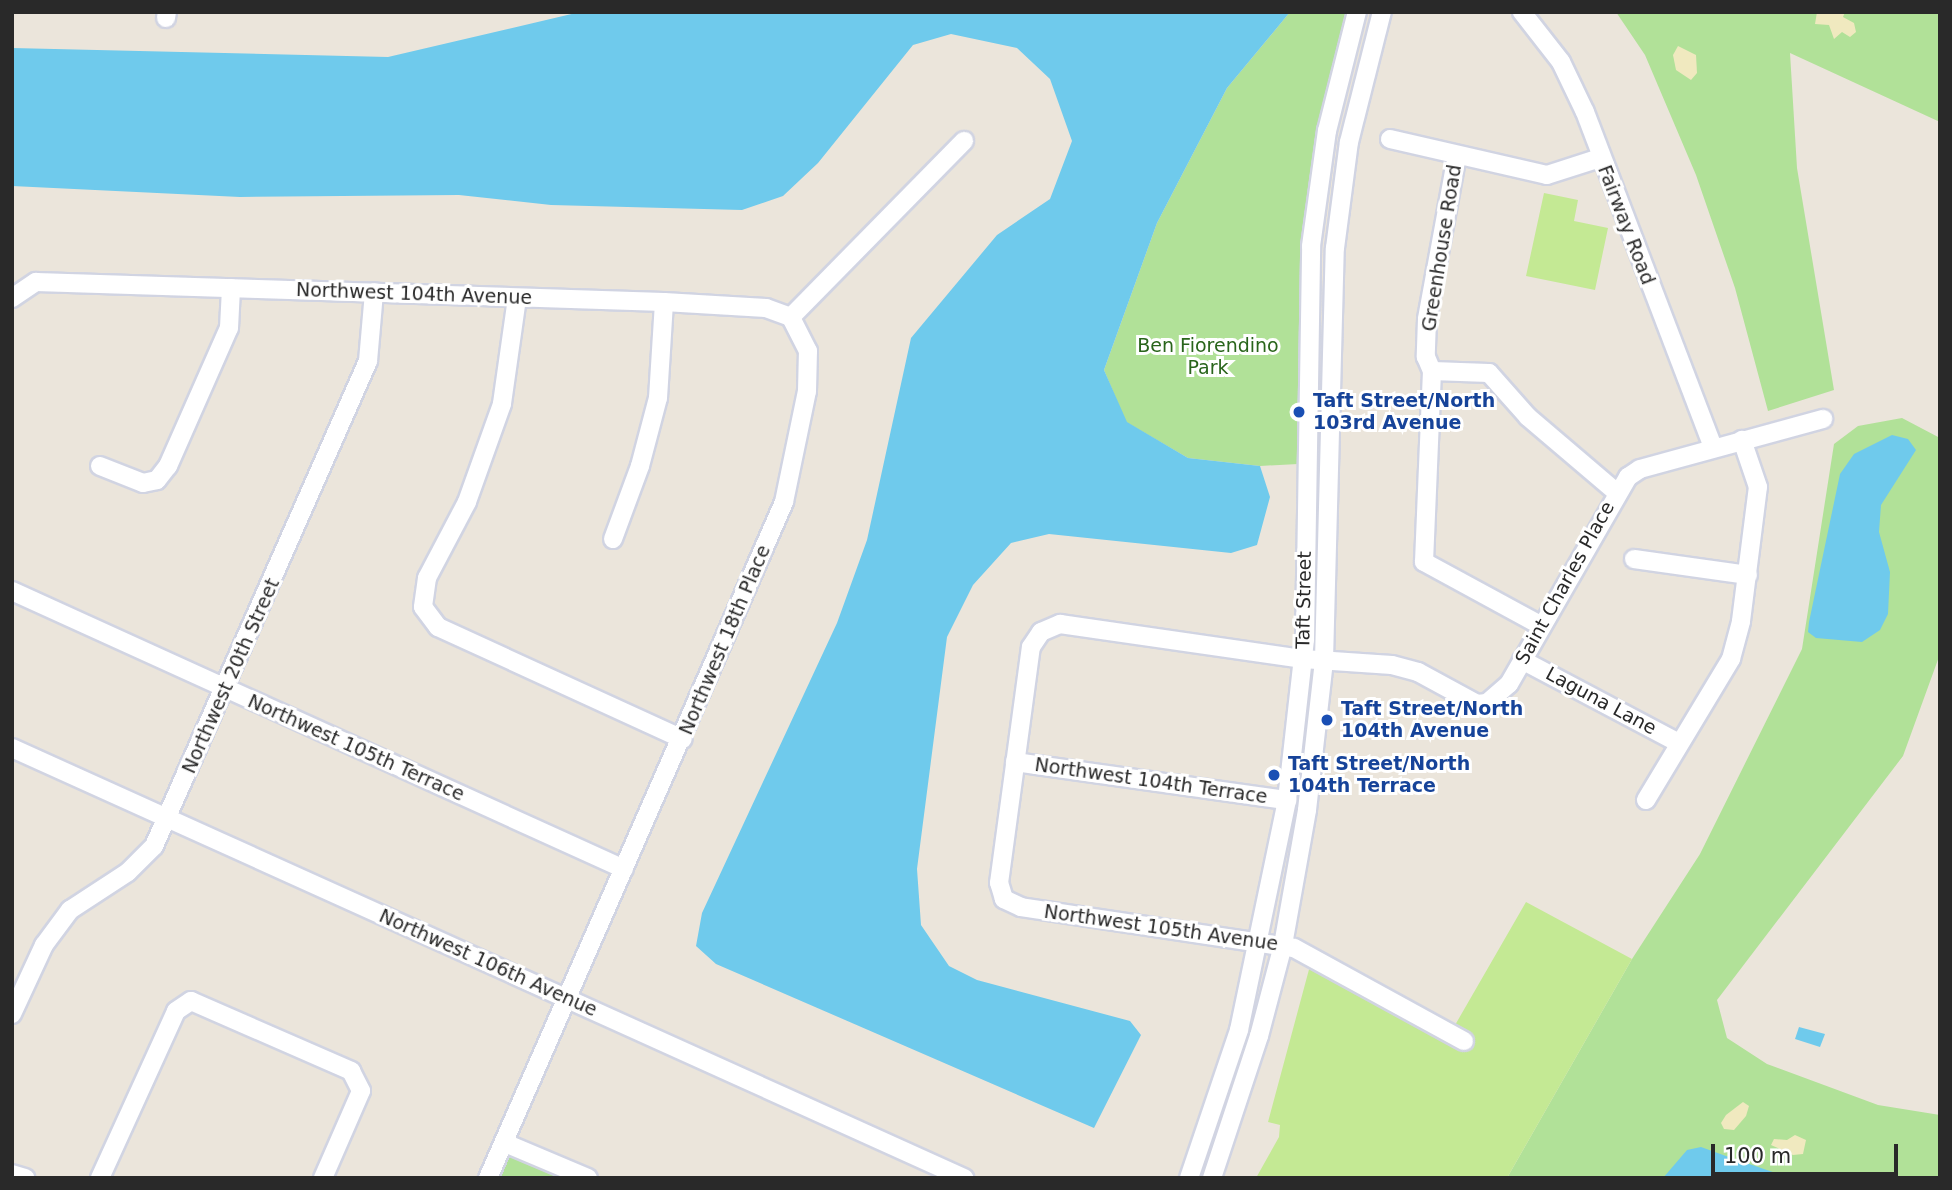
<!DOCTYPE html>
<style>
body{margin:0}
#map{position:relative;width:1952px;height:1190px;overflow:hidden;background:#ebe5db;font-family:"DejaVu Sans",sans-serif}
div>[style]{position:absolute}
.green>*{inset:0;background:#b1e198}
.sand>*{inset:0;background:#f0e9bf}
.pitch>*{inset:0;background:#c4e994}
.water>*{inset:0;background:#6fcaec}
.roads{filter:drop-shadow(2px 0 #d1d4e2) drop-shadow(-2px 0 #d1d4e2) drop-shadow(0 2px #d1d4e2) drop-shadow(0 -2px #d1d4e2)}
.minor>*{height:18px;margin:-9px;padding:0 9px;transform-origin:9px;border-radius:9px;background:#fff}
.dots>*{width:19px;height:19px;translate:-50% -50%;box-sizing:border-box;border:4px solid #fff;border-radius:50%}
span{translate:-50% -50%;white-space:nowrap;text-align:center;line-height:1.15;-webkit-text-stroke:6px #fff;paint-order:stroke}
.street-label{font-size:19px;color:#292929}
.park-label{font-size:19px;color:#29651b}
.transit-label{font-size:19px;color:#164399;font-weight:700}
.left{translate:0 -50%;text-align:left}
.frame{position:absolute;inset:0;border:14px solid #292929;pointer-events:none}
.scale{position:absolute;left:1711px;top:1144px;width:187px;height:32px;box-sizing:border-box;border:4px solid #292929;border-top:0;padding-left:9px;font-size:21px;line-height:24px;white-space:nowrap;color:#292929;-webkit-text-stroke:5px #fff;paint-order:stroke}
</style>
<div id="map">
<div class="green">
<i style="clip-path:polygon(1290px 12px,1346px 12px,1323px 117px,1298px 464px,1260px 466px,1188px 458px,1126px 422px,1104px 370px,1157px 223px,1227px 88px)"></i>
<i style="clip-path:polygon(1616px 12px,1940px 12px,1940px 122px,1790px 53px,1797px 168px,1834px 390px,1768px 411px,1735px 288px,1696px 175px,1645px 55px)"></i>
<i style="clip-path:polygon(1902px 418px,1940px 438px,1940px 654px,1903px 756px,1717px 1000px,1727px 1038px,1767px 1064px,1878px 1105px,1940px 1115px,1940px 1178px,1507px 1178px,1632px 959px,1700px 854px,1802px 649px,1834px 444px,1858px 426px)"></i>
<i style="clip-path:polygon(505px 1143px,588px 1178px,488px 1178px)"></i>
</div>
<div class="sand">
<i style="clip-path:polygon(1817px 12px,1845px 12px,1843px 17px,1854px 23px,1856px 32px,1850px 37px,1842px 32px,1834px 39px,1829px 25px,1815px 24px)"></i>
<i style="clip-path:polygon(1678px 46px,1696px 55px,1697px 73px,1691px 80px,1676px 70px,1673px 55px)"></i>
<i style="clip-path:polygon(1743px 1102px,1749px 1106px,1746px 1116px,1734px 1130px,1724px 1129px,1721px 1123px,1726px 1115px)"></i>
<i style="clip-path:polygon(1795px 1135px,1806px 1140px,1803px 1154px,1793px 1155px,1771px 1145px,1774px 1139px,1787px 1140px)"></i>
</div>
<div class="pitch">
<i style="clip-path:polygon(1544px 193px,1578px 200px,1574px 221px,1608px 228px,1595px 290px,1526px 276px)"></i>
<i style="clip-path:polygon(1526px 902px,1632px 959px,1507px 1178px,1256px 1178px,1279px 1137px,1280px 1125px,1268px 1122px,1311px 962px,1447px 1039px)"></i>
</div>
<div class="water">
<i style="clip-path:polygon(580px 12px,1290px 12px,1227px 88px,1157px 223px,1104px 370px,1127px 422px,1188px 458px,1260px 466px,1270px 497px,1257px 545px,1231px 553px,1049px 534px,1011px 543px,973px 585px,947px 637px,917px 869px,921px 925px,949px 966px,977px 980px,1130px 1021px,1141px 1035px,1094px 1128px,716px 964px,696px 946px,702px 913px,837px 623px,867px 540px,911px 338px,997px 235px,1050px 199px,1072px 141px,1050px 79px,1017px 48px,951px 34px,913px 45px,818px 163px,783px 196px,742px 210px,551px 205px,459px 195px,240px 197px,12px 186px,12px 48px,388px 57px)"></i>
<i style="clip-path:polygon(1892px 435px,1908px 439px,1916px 450px,1881px 505px,1879px 532px,1890px 572px,1888px 614px,1880px 630px,1862px 642px,1816px 638px,1808px 632px,1809px 622px,1840px 474px,1854px 454px)"></i>
<i style="clip-path:polygon(1799px 1027px,1825px 1034px,1820px 1047px,1795px 1039px)"></i>
<i style="clip-path:polygon(1701px 1147px,1726px 1156px,1790px 1178px,1663px 1178px,1687px 1150px)"></i>
</div>
<div class="roads">
<div class="minor">
<i style="left:1522px;top:12px;width:63px;rotate:52deg"></i>
<i style="left:1561px;top:62px;width:55px;rotate:64.4deg"></i>
<i style="left:1585px;top:112px;width:359px;rotate:69.1deg"></i>
<i style="left:166px;top:18px;width:6px;rotate:-81deg"></i>
<i style="left:1390px;top:139px;width:161px;rotate:12.9deg"></i>
<i style="left:1547px;top:175px;width:56px;rotate:-17.8deg"></i>
<i style="left:1457px;top:155px;width:167px;rotate:100.4deg"></i>
<i style="left:1427px;top:319px;width:38px;rotate:92deg"></i>
<i style="left:1426px;top:357px;width:15px;rotate:67deg"></i>
<i style="left:1432px;top:371px;width:191px;rotate:92.4deg"></i>
<i style="left:1424px;top:562px;width:134px;rotate:28.5deg"></i>
<i style="left:12px;top:298px;width:29px;rotate:-34deg"></i>
<i style="left:36px;top:282px;width:628px;rotate:1.82deg"></i>
<i style="left:664px;top:302px;width:102px;rotate:3.4deg"></i>
<i style="left:766px;top:308px;width:27px;rotate:20deg"></i>
<i style="left:517px;top:298px;width:107px;rotate:98.1deg"></i>
<i style="left:502px;top:404px;width:104px;rotate:109.7deg"></i>
<i style="left:467px;top:502px;width:86px;rotate:117.8deg"></i>
<i style="left:427px;top:578px;width:29px;rotate:98deg"></i>
<i style="left:423px;top:607px;width:25px;rotate:53deg"></i>
<i style="left:438px;top:627px;width:269px;rotate:24.6deg"></i>
<i style="left:1432px;top:371px;width:57px;rotate:2deg"></i>
<i style="left:1489px;top:373px;width:59px;rotate:48.4deg"></i>
<i style="left:1528px;top:417px;width:116px;rotate:40.4deg"></i>
<i style="left:100px;top:466px;width:46px;rotate:21.6deg"></i>
<i style="left:143px;top:483px;width:14px;rotate:-12deg"></i>
<i style="left:157px;top:480px;width:18px;rotate:-52deg"></i>
<i style="left:168px;top:466px;width:151px;rotate:-66.2deg"></i>
<i style="left:229px;top:328px;width:40px;rotate:-87.1deg"></i>
<i style="left:613px;top:539px;width:78px;rotate:-69.7deg"></i>
<i style="left:640px;top:466px;width:70px;rotate:-75.2deg"></i>
<i style="left:658px;top:398px;width:96px;rotate:-86.4deg"></i>
<i style="left:1634px;top:559px;width:115px;rotate:8deg"></i>
<i style="left:12px;top:591px;width:672px;rotate:24.43deg"></i>
<i style="left:1522px;top:660px;width:178px;rotate:27.9deg"></i>
<i style="left:12px;top:748px;width:1045px;rotate:24.31deg"></i>
<i style="left:1015px;top:762px;width:275px;rotate:8deg"></i>
<i style="left:1646px;top:800px;width:165px;rotate:-58.9deg"></i>
<i style="left:1731px;top:659px;width:39px;rotate:-75deg"></i>
<i style="left:1741px;top:621px;width:135px;rotate:-82.8deg"></i>
<i style="left:1758px;top:487px;width:50px;rotate:-108.8deg"></i>
<i style="left:12px;top:1014px;width:76px;rotate:-65.1deg"></i>
<i style="left:44px;top:945px;width:44px;rotate:-53.4deg"></i>
<i style="left:70px;top:910px;width:69px;rotate:-33.2deg"></i>
<i style="left:128px;top:872px;width:37px;rotate:-45deg"></i>
<i style="left:154px;top:846px;width:530px;rotate:-66.19deg"></i>
<i style="left:368px;top:361px;width:69px;rotate:-85deg"></i>
<i style="left:1464px;top:1041px;width:194px;rotate:-151.3deg"></i>
<i style="left:1294px;top:948px;width:276px;rotate:-171.5deg"></i>
<i style="left:1021px;top:907px;width:19px;rotate:-155deg"></i>
<i style="left:1004px;top:899px;width:17px;rotate:-107deg"></i>
<i style="left:999px;top:883px;width:238px;rotate:-82.3deg"></i>
<i style="left:1031px;top:647px;width:18px;rotate:-56deg"></i>
<i style="left:1041px;top:632px;width:21px;rotate:-23deg"></i>
<i style="left:1060px;top:624px;width:246px;rotate:8.2deg"></i>
<i style="left:1303px;top:659px;width:89px;rotate:3.9deg"></i>
<i style="left:1392px;top:665px;width:27px;rotate:15deg"></i>
<i style="left:1418px;top:672px;width:67px;rotate:28.5deg"></i>
<i style="left:1477px;top:704px;width:10px;rotate:-6deg"></i>
<i style="left:1487px;top:703px;width:29px;rotate:-41deg"></i>
<i style="left:1509px;top:684px;width:239px;rotate:-60.1deg"></i>
<i style="left:1628px;top:477px;width:14px;rotate:-34deg"></i>
<i style="left:1640px;top:469px;width:190px;rotate:-15.3deg"></i>
<i style="left:505px;top:1143px;width:90px;rotate:22.9deg"></i>
<i style="left:12px;top:1174px;width:14px;rotate:17deg"></i>
<i style="left:100px;top:1178px;width:183px;rotate:-65.5deg"></i>
<i style="left:176px;top:1011px;width:18px;rotate:-34deg"></i>
<i style="left:191px;top:1001px;width:175px;rotate:23.6deg"></i>
<i style="left:351px;top:1071px;width:22px;rotate:63deg"></i>
<i style="left:361px;top:1091px;width:95px;rotate:113.6deg"></i>
<i style="left:488px;top:1178px;width:738px;rotate:-66.35deg"></i>
<i style="left:784px;top:502px;width:113px;rotate:-78.3deg"></i>
<i style="left:807px;top:391px;width:40px;rotate:-88.6deg"></i>
<i style="left:808px;top:351px;width:38px;rotate:-117deg"></i>
<i style="left:791px;top:317px;width:247px;rotate:-45.5deg"></i>
<i style="left:1189px;top:1178px;width:156px;rotate:-71.3deg"></i>
<i style="left:1239px;top:1030px;width:235px;rotate:-78.2deg"></i>
<i style="left:1287px;top:800px;width:162px;rotate:-83.6deg"></i>
<i style="left:1305px;top:639px;width:393px;rotate:-89.1deg"></i>
<i style="left:1311px;top:246px;width:116px;rotate:-82.1deg"></i>
<i style="left:1327px;top:131px;width:123px;rotate:-75.9deg"></i>
<i style="left:1212px;top:1178px;width:150px;rotate:-71.7deg"></i>
<i style="left:1259px;top:1036px;width:94px;rotate:-75.2deg"></i>
<i style="left:1283px;top:945px;width:137px;rotate:-79.9deg"></i>
<i style="left:1307px;top:810px;width:151px;rotate:-83.5deg"></i>
<i style="left:1324px;top:660px;width:412px;rotate:-88.5deg"></i>
<i style="left:1335px;top:248px;width:107px;rotate:-82.5deg"></i>
<i style="left:1349px;top:142px;width:134px;rotate:-75.8deg"></i>
</div>
</div>
<div class="dots">
<i style="left:1299px;top:412px;background:#1a4fb4"></i>
<i style="left:1327px;top:720px;background:#1a4fb4"></i>
<i style="left:1274px;top:775px;background:#1a4fb4"></i>
</div>
<div class="street-label">
<span style="left:1626px;top:225px;rotate:69deg">Fairway Road</span>
<span style="left:1442px;top:248px;rotate:-81deg">Greenhouse Road</span>
<span style="left:414px;top:294px;rotate:2deg">Northwest 104th Avenue</span>
<span style="left:1565px;top:583px;rotate:-61deg">Saint Charles Place</span>
<span style="left:1304px;top:600px;rotate:-89deg">Taft Street</span>
<span style="left:725px;top:640px;rotate:-67deg">Northwest 18th Place</span>
<span style="left:231px;top:676px;rotate:-66deg">Northwest 20th Street</span>
<span style="left:1601px;top:701px;rotate:28deg">Laguna Lane</span>
<span style="left:356px;top:748px;rotate:24deg">Northwest 105th Terrace</span>
<span style="left:1151px;top:781px;rotate:8deg">Northwest 104th Terrace</span>
<span style="left:1161px;top:928px;rotate:8deg">Northwest 105th Avenue</span>
<span style="left:488px;top:963px;rotate:24deg">Northwest 106th Avenue</span>
</div>
<div class="park-label">
<span style="left:1208px;top:357px">Ben Fiorendino<br>Park</span>
</div>
<div class="transit-label">
<span class="left" style="left:1313px;top:412px">Taft Street/North<br>103rd Avenue</span>
<span class="left" style="left:1341px;top:720px">Taft Street/North<br>104th Avenue</span>
<span class="left" style="left:1288px;top:775px">Taft Street/North<br>104th Terrace</span>
</div>
<div class="frame"></div>
<div class="scale">100 m</div>
</div>
